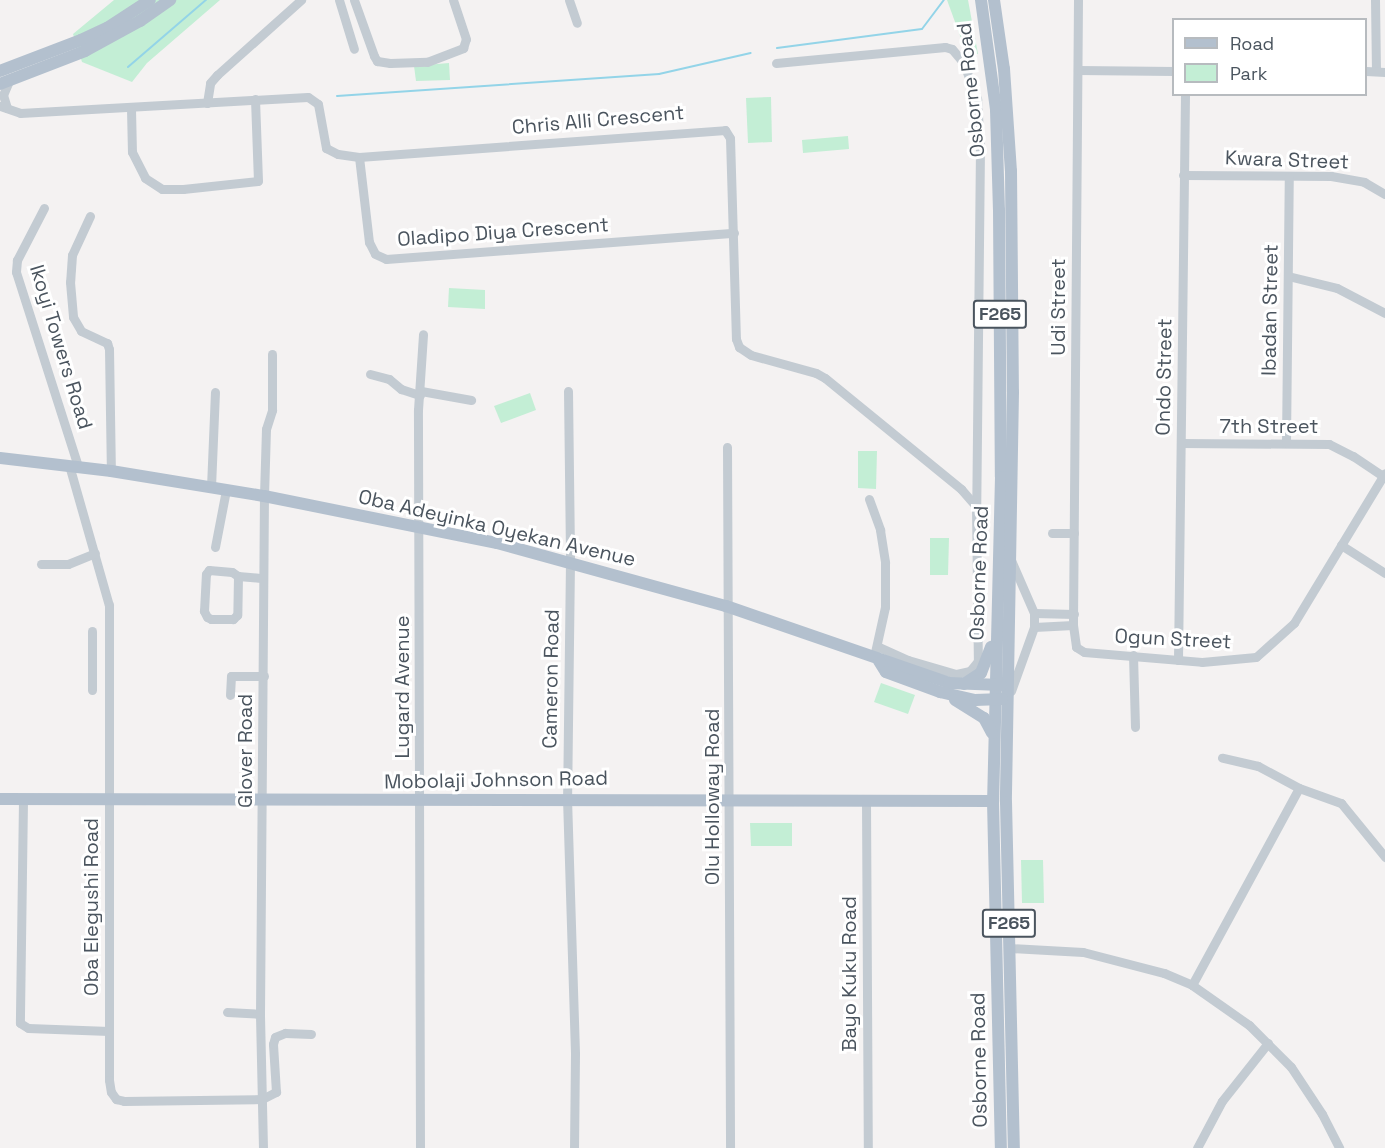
<!DOCTYPE html>
<style>
body{margin:0}
#map{position:relative;width:1385px;height:1148px;overflow:hidden;background:#f4f2f2;font-family:"Space Grotesk",sans-serif}
div>[style]{position:absolute}
.green>*{inset:0;background:#c3eed5}
.stream>*{height:2px;margin:-1px;padding:0 1px;transform-origin:1px;border-radius:1px;background:#93d4e8}
.minor>*{height:9px;margin:-4.5px;padding:0 4.5px;transform-origin:4.5px;border-radius:4.5px;background:#c3cbd2}
.major>*{height:12px;margin:-6px;padding:0 6px;transform-origin:6px;border-radius:6px;background:#b3c0ce}
span{translate:-50% -50%;white-space:nowrap;text-align:center;line-height:1.15;-webkit-text-stroke:6px #fff;paint-order:stroke}
.shield-label span{padding:2px 4px;background:#fff;border:2px solid;border-radius:4px;-webkit-text-stroke-width:0}
.shield-label{font-size:18px;color:#4a545e;font-weight:700}
.street-label{font-size:20px;color:#4a545e}
.legend{position:absolute;left:1172px;top:18px;width:195px;height:78px;box-sizing:border-box;background:#fff;border:2px solid #b7bbbf;margin:0;padding:8px 10px;list-style:none;font-size:18px;color:#4a545e}
.legend li{display:flex;align-items:center;gap:12px;height:30px}
.legend b{width:30px;border:2px solid #b7bbbf}
</style>
<div id="map">
<div class="green">
<i style="clip-path:polygon(114px 0,220px 0,147px 63px,132px 82px,82px 62px,73px 34px)"></i>
<i style="clip-path:polygon(947px 0,968px 0,978px 54px,966px 52px)"></i>
<i style="clip-path:polygon(449px 63px,450px 80px,416px 81px,414px 66px)"></i>
<i style="clip-path:polygon(771px 97px,772px 142px,748px 143px,746px 98px)"></i>
<i style="clip-path:polygon(848px 136px,849px 149px,803px 153px,802px 140px)"></i>
<i style="clip-path:polygon(449px 288px,485px 290px,485px 309px,448px 307px)"></i>
<i style="clip-path:polygon(530px 393px,536px 410px,501px 423px,494px 406px)"></i>
<i style="clip-path:polygon(858px 451px,877px 451px,876px 489px,858px 488px)"></i>
<i style="clip-path:polygon(930px 538px,949px 538px,948px 575px,930px 575px)"></i>
<i style="clip-path:polygon(881px 683px,915px 695px,908px 714px,874px 702px)"></i>
<i style="clip-path:polygon(750px 823px,792px 823px,792px 846px,751px 846px)"></i>
<i style="clip-path:polygon(1021px 860px,1043px 860px,1044px 903px,1022px 903px)"></i>
</div>
<div class="stream">
<i style="left:777px;top:48px;width:146px;rotate:-7.5deg"></i>
<i style="left:922px;top:29px;width:36px;rotate:-53deg"></i>
<i style="left:128px;top:67px;width:103px;rotate:-40.7deg"></i>
<i style="left:337px;top:96px;width:323px;rotate:-3.9deg"></i>
<i style="left:659px;top:74px;width:94px;rotate:-12.9deg"></i>
</div>
<div class="minor">
<i style="left:339px;top:0;width:51px;rotate:73deg"></i>
<i style="left:354px;top:0;width:59px;rotate:70.3deg"></i>
<i style="left:374px;top:56px;width:6px;rotate:59deg"></i>
<i style="left:377px;top:61px;width:13px;rotate:9deg"></i>
<i style="left:390px;top:63px;width:37px;rotate:-2deg"></i>
<i style="left:427px;top:62px;width:39px;rotate:-21deg"></i>
<i style="left:463px;top:48px;width:9px;rotate:-72deg"></i>
<i style="left:466px;top:39px;width:41px;rotate:-108.4deg"></i>
<i style="left:569px;top:0;width:24px;rotate:71deg"></i>
<i style="left:1078px;top:0;width:625px;rotate:90.46deg"></i>
<i style="left:1073px;top:625px;width:22px;rotate:82deg"></i>
<i style="left:1076px;top:647px;width:9px;rotate:32deg"></i>
<i style="left:1084px;top:652px;width:118px;rotate:4.8deg"></i>
<i style="left:1202px;top:662px;width:54px;rotate:-5.3deg"></i>
<i style="left:1256px;top:657px;width:51px;rotate:-41.8deg"></i>
<i style="left:1294px;top:623px;width:175px;rotate:-58.8deg"></i>
<i style="left:1375px;top:0;width:71px;rotate:89.2deg"></i>
<i style="left:776px;top:63px;width:170px;rotate:-5.4deg"></i>
<i style="left:945px;top:47px;width:7px;rotate:16deg"></i>
<i style="left:952px;top:49px;width:17px;rotate:50deg"></i>
<i style="left:963px;top:62px;width:40px;rotate:69deg"></i>
<i style="left:977px;top:99px;width:49px;rotate:86.5deg"></i>
<i style="left:980px;top:148px;width:358px;rotate:90.6deg"></i>
<i style="left:976px;top:506px;width:155px;rotate:89.3deg"></i>
<i style="left:978px;top:661px;width:13px;rotate:129deg"></i>
<i style="left:970px;top:671px;width:14px;rotate:168deg"></i>
<i style="left:956px;top:674px;width:50px;rotate:-163.7deg"></i>
<i style="left:908px;top:660px;width:34px;rotate:-156deg"></i>
<i style="left:1078px;top:70px;width:96px;rotate:0.6deg"></i>
<i style="left:1366px;top:71px;width:19px;rotate:3deg"></i>
<i style="left:207px;top:103px;width:20px;rotate:-81deg"></i>
<i style="left:210px;top:83px;width:11px;rotate:-49deg"></i>
<i style="left:217px;top:75px;width:113px;rotate:-41.8deg"></i>
<i style="left:0;top:106px;width:21px;rotate:19deg"></i>
<i style="left:20px;top:113px;width:288px;rotate:-3.2deg"></i>
<i style="left:308px;top:97px;width:12px;rotate:35deg"></i>
<i style="left:318px;top:104px;width:45px;rotate:79.7deg"></i>
<i style="left:326px;top:148px;width:13px;rotate:27deg"></i>
<i style="left:338px;top:154px;width:21px;rotate:8deg"></i>
<i style="left:359px;top:157px;width:367px;rotate:-4.2deg"></i>
<i style="left:725px;top:130px;width:9px;rotate:58deg"></i>
<i style="left:730px;top:138px;width:201px;rotate:88.3deg"></i>
<i style="left:736px;top:339px;width:9px;rotate:69deg"></i>
<i style="left:739px;top:347px;width:14px;rotate:34deg"></i>
<i style="left:751px;top:355px;width:67px;rotate:15.5deg"></i>
<i style="left:816px;top:373px;width:10px;rotate:29deg"></i>
<i style="left:825px;top:378px;width:176px;rotate:39.2deg"></i>
<i style="left:961px;top:489px;width:23px;rotate:49deg"></i>
<i style="left:7px;top:108px;width:14px;rotate:-107deg"></i>
<i style="left:3px;top:95px;width:15px;rotate:-67deg"></i>
<i style="left:131px;top:109px;width:43px;rotate:88.7deg"></i>
<i style="left:132px;top:152px;width:29px;rotate:63deg"></i>
<i style="left:145px;top:178px;width:20px;rotate:33deg"></i>
<i style="left:162px;top:189px;width:21px"></i>
<i style="left:183px;top:189px;width:75px;rotate:-6.1deg"></i>
<i style="left:258px;top:181px;width:82px;rotate:-92.1deg"></i>
<i style="left:359px;top:157px;width:86px;rotate:83.3deg"></i>
<i style="left:369px;top:242px;width:13px;rotate:63deg"></i>
<i style="left:375px;top:254px;width:12px;rotate:24deg"></i>
<i style="left:386px;top:259px;width:349px;rotate:-4.3deg"></i>
<i style="left:1183px;top:175px;width:148px;rotate:0.4deg"></i>
<i style="left:1331px;top:176px;width:34px;rotate:10deg"></i>
<i style="left:1364px;top:182px;width:24px;rotate:30deg"></i>
<i style="left:44px;top:208px;width:59px;rotate:117.4deg"></i>
<i style="left:17px;top:260px;width:12px;rotate:95deg"></i>
<i style="left:16px;top:272px;width:204px;rotate:72.3deg"></i>
<i style="left:90px;top:216px;width:43px;rotate:114.8deg"></i>
<i style="left:72px;top:255px;width:27px;rotate:94deg"></i>
<i style="left:70px;top:282px;width:35px;rotate:85deg"></i>
<i style="left:73px;top:317px;width:16px;rotate:60deg"></i>
<i style="left:81px;top:331px;width:29px;rotate:25deg"></i>
<i style="left:107px;top:343px;width:6px;rotate:72deg"></i>
<i style="left:109px;top:349px;width:122px;rotate:89.1deg"></i>
<i style="left:1288px;top:276px;width:50px;rotate:13.8deg"></i>
<i style="left:1337px;top:288px;width:54px;rotate:27.5deg"></i>
<i style="left:370px;top:374px;width:20px;rotate:15deg"></i>
<i style="left:389px;top:379px;width:16px;rotate:40deg"></i>
<i style="left:401px;top:389px;width:20px;rotate:18deg"></i>
<i style="left:421px;top:391px;width:51px;rotate:10.2deg"></i>
<i style="left:568px;top:391px;width:170px;rotate:89.3deg"></i>
<i style="left:570px;top:561px;width:237px;rotate:90.7deg"></i>
<i style="left:567px;top:798px;width:256px;rotate:88.2deg"></i>
<i style="left:575px;top:1054px;width:94px;rotate:90.6deg"></i>
<i style="left:1181px;top:443px;width:148px;rotate:0.4deg"></i>
<i style="left:1329px;top:444px;width:27px;rotate:27deg"></i>
<i style="left:1353px;top:456px;width:36px;rotate:34deg"></i>
<i style="left:1286px;top:443px;width:266px;rotate:-89.4deg"></i>
<i style="left:727px;top:447px;width:701px;rotate:89.75deg"></i>
<i style="left:69px;top:465px;width:146px;rotate:74.1deg"></i>
<i style="left:109px;top:605px;width:475px;rotate:90deg"></i>
<i style="left:109px;top:1080px;width:12px;rotate:81deg"></i>
<i style="left:111px;top:1092px;width:9px;rotate:54deg"></i>
<i style="left:116px;top:1099px;width:8px;rotate:14deg"></i>
<i style="left:124px;top:1101px;width:138px;rotate:-0.8deg"></i>
<i style="left:262px;top:1099px;width:16px;rotate:-27deg"></i>
<i style="left:276px;top:1092px;width:48px;rotate:-93.6deg"></i>
<i style="left:273px;top:1044px;width:7px;rotate:-74deg"></i>
<i style="left:275px;top:1037px;width:11px;rotate:-22deg"></i>
<i style="left:285px;top:1033px;width:26px;rotate:2deg"></i>
<i style="left:211px;top:487px;width:95px;rotate:-87.6deg"></i>
<i style="left:869px;top:499px;width:33px;rotate:70deg"></i>
<i style="left:880px;top:530px;width:33px;rotate:81deg"></i>
<i style="left:885px;top:563px;width:44px;rotate:90deg"></i>
<i style="left:885px;top:607px;width:46px;rotate:102.5deg"></i>
<i style="left:1052px;top:533px;width:22px"></i>
<i style="left:1341px;top:545px;width:52px;rotate:32.5deg"></i>
<i style="left:215px;top:547px;width:58px;rotate:-79.1deg"></i>
<i style="left:41px;top:564px;width:27px"></i>
<i style="left:68px;top:564px;width:29px;rotate:-22deg"></i>
<i style="left:238px;top:576px;width:39px;rotate:91deg"></i>
<i style="left:237px;top:615px;width:6px;rotate:135deg"></i>
<i style="left:233px;top:619px;width:22px;rotate:180deg"></i>
<i style="left:211px;top:619px;width:4px;rotate:-153deg"></i>
<i style="left:207px;top:617px;width:7px;rotate:-117deg"></i>
<i style="left:204px;top:611px;width:37px;rotate:-87deg"></i>
<i style="left:206px;top:574px;width:5px;rotate:-53deg"></i>
<i style="left:209px;top:570px;width:23px;rotate:5deg"></i>
<i style="left:232px;top:572px;width:7px;rotate:34deg"></i>
<i style="left:238px;top:576px;width:25px;rotate:5deg"></i>
<i style="left:1034px;top:613px;width:40px;rotate:1.4deg"></i>
<i style="left:1034px;top:627px;width:39px;rotate:-3deg"></i>
<i style="left:92px;top:631px;width:59px;rotate:90deg"></i>
<i style="left:1133px;top:655px;width:72px;rotate:88.4deg"></i>
<i style="left:1178px;top:660px;width:566px;rotate:-89.29deg"></i>
<i style="left:1011px;top:691px;width:68px;rotate:-70.2deg"></i>
<i style="left:1034px;top:627px;width:14px;rotate:-90deg"></i>
<i style="left:1034px;top:613px;width:58px;rotate:-113.5deg"></i>
<i style="left:230px;top:695px;width:19px;rotate:-87deg"></i>
<i style="left:231px;top:676px;width:33px"></i>
<i style="left:1299px;top:788px;width:45px;rotate:19.7deg"></i>
<i style="left:1341px;top:803px;width:70px;rotate:50.8deg"></i>
<i style="left:23px;top:800px;width:223px;rotate:90.8deg"></i>
<i style="left:20px;top:1023px;width:9px;rotate:32deg"></i>
<i style="left:28px;top:1028px;width:81px;rotate:2.1deg"></i>
<i style="left:866px;top:801px;width:347px;rotate:89.7deg"></i>
<i style="left:1009px;top:948px;width:74px;rotate:3.1deg"></i>
<i style="left:1083px;top:952px;width:84px;rotate:14.5deg"></i>
<i style="left:1164px;top:973px;width:30px;rotate:23deg"></i>
<i style="left:1192px;top:985px;width:70px;rotate:35.1deg"></i>
<i style="left:1249px;top:1025px;width:59px;rotate:45deg"></i>
<i style="left:1291px;top:1067px;width:56px;rotate:56.6deg"></i>
<i style="left:1322px;top:1114px;width:38px;rotate:63deg"></i>
<i style="left:1192px;top:985px;width:224px;rotate:-61.5deg"></i>
<i style="left:1299px;top:788px;width:47px;rotate:-151.8deg"></i>
<i style="left:1258px;top:766px;width:37px;rotate:-167deg"></i>
<i style="left:227px;top:1012px;width:33px;rotate:3deg"></i>
<i style="left:263px;top:1148px;width:134px;rotate:-91.3deg"></i>
<i style="left:260px;top:1014px;width:518px;rotate:-89.56deg"></i>
<i style="left:264px;top:496px;width:67px;rotate:-88.3deg"></i>
<i style="left:266px;top:429px;width:20px;rotate:-72deg"></i>
<i style="left:272px;top:410px;width:56px;rotate:-90deg"></i>
<i style="left:420px;top:1148px;width:738px;rotate:-90.16deg"></i>
<i style="left:418px;top:410px;width:76px;rotate:-86.2deg"></i>
<i style="left:1197px;top:1148px;width:53px;rotate:-62deg"></i>
<i style="left:1222px;top:1101px;width:74px;rotate:-51.6deg"></i>
</div>
<div class="major">
<i style="left:981px;top:0;width:111px;rotate:82.2deg"></i>
<i style="left:996px;top:110px;width:100px;rotate:88.3deg"></i>
<i style="left:999px;top:210px;width:267px;rotate:89.6deg"></i>
<i style="left:1001px;top:477px;width:324px;rotate:91.4deg"></i>
<i style="left:993px;top:801px;width:347px;rotate:88.7deg"></i>
<i style="left:994px;top:0;width:70px;rotate:81.8deg"></i>
<i style="left:1004px;top:69px;width:102px;rotate:86.1deg"></i>
<i style="left:1011px;top:171px;width:221px;rotate:89.5deg"></i>
<i style="left:1013px;top:392px;width:410px;rotate:91deg"></i>
<i style="left:1006px;top:802px;width:346px;rotate:88.7deg"></i>
<i style="left:0;top:71px;width:87px;rotate:-20.9deg"></i>
<i style="left:81px;top:40px;width:29px;rotate:-25deg"></i>
<i style="left:107px;top:28px;width:51px;rotate:-33.1deg"></i>
<i style="left:0;top:84px;width:91px;rotate:-21.2deg"></i>
<i style="left:85px;top:51px;width:63px;rotate:-28.6deg"></i>
<i style="left:140px;top:21px;width:37px;rotate:-35deg"></i>
<i style="left:0;top:458px;width:112px;rotate:6.7deg"></i>
<i style="left:111px;top:471px;width:155px;rotate:9.3deg"></i>
<i style="left:264px;top:496px;width:238px;rotate:11.4deg"></i>
<i style="left:497px;top:543px;width:238px;rotate:15.4deg"></i>
<i style="left:726px;top:606px;width:236px;rotate:19deg"></i>
<i style="left:949px;top:683px;width:52px;rotate:2.2deg"></i>
<i style="left:879px;top:661px;width:13px;rotate:58deg"></i>
<i style="left:886px;top:672px;width:58px;rotate:20.3deg"></i>
<i style="left:940px;top:692px;width:36px;rotate:13deg"></i>
<i style="left:975px;top:700px;width:27px;rotate:-2deg"></i>
<i style="left:964px;top:684px;width:20px;rotate:-33deg"></i>
<i style="left:981px;top:673px;width:28px;rotate:-69deg"></i>
<i style="left:955px;top:700px;width:34px;rotate:32deg"></i>
<i style="left:984px;top:718px;width:17px;rotate:62deg"></i>
<i style="left:0;top:799px;width:993px;rotate:0.12deg"></i>
</div>
<div class="shield-label">
<span style="left:1000px;top:314px">F265</span>
<span style="left:1009px;top:923px">F265</span>
</div>
<div class="street-label">
<span style="left:971px;top:90px;rotate:-96deg">Osborne Road</span>
<span style="left:598px;top:120px;rotate:-5deg">Chris Alli Crescent</span>
<span style="left:1287px;top:160px;rotate:2deg">Kwara Street</span>
<span style="left:503px;top:232px;rotate:-4deg">Oladipo Diya Crescent</span>
<span style="left:1058px;top:307px;rotate:-90deg">Udi Street</span>
<span style="left:1270px;top:310px;rotate:-89deg">Ibadan Street</span>
<span style="left:61px;top:347px;rotate:73deg">Ikoyi Towers Road</span>
<span style="left:1164px;top:377px;rotate:-89deg">Ondo Street</span>
<span style="left:1269px;top:426px">7th Street</span>
<span style="left:497px;top:528px;rotate:13deg">Oba Adeyinka Oyekan Avenue</span>
<span style="left:979px;top:573px;rotate:-88deg">Osborne Road</span>
<span style="left:1173px;top:639px;rotate:3deg">Ogun Street</span>
<span style="left:551px;top:679px;rotate:-89deg">Cameron Road</span>
<span style="left:402px;top:687px;rotate:-90deg">Lugard Avenue</span>
<span style="left:245px;top:751px;rotate:-90deg">Glover Road</span>
<span style="left:496px;top:780px;rotate:-1deg">Mobolaji Johnson Road</span>
<span style="left:712px;top:797px;rotate:-90deg">Olu Holloway Road</span>
<span style="left:91px;top:907px;rotate:-90deg">Oba Elegushi Road</span>
<span style="left:849px;top:974px;rotate:-90deg">Bayo Kuku Road</span>
<span style="left:979px;top:1060px;rotate:-91deg">Osborne Road</span>
</div>
<ul class="legend">
<li><b style="height:8px;background:#b3c0ce"></b>Road</li>
<li><b style="height:16px;background:#c3eed5"></b>Park</li>
</ul>
</div>
